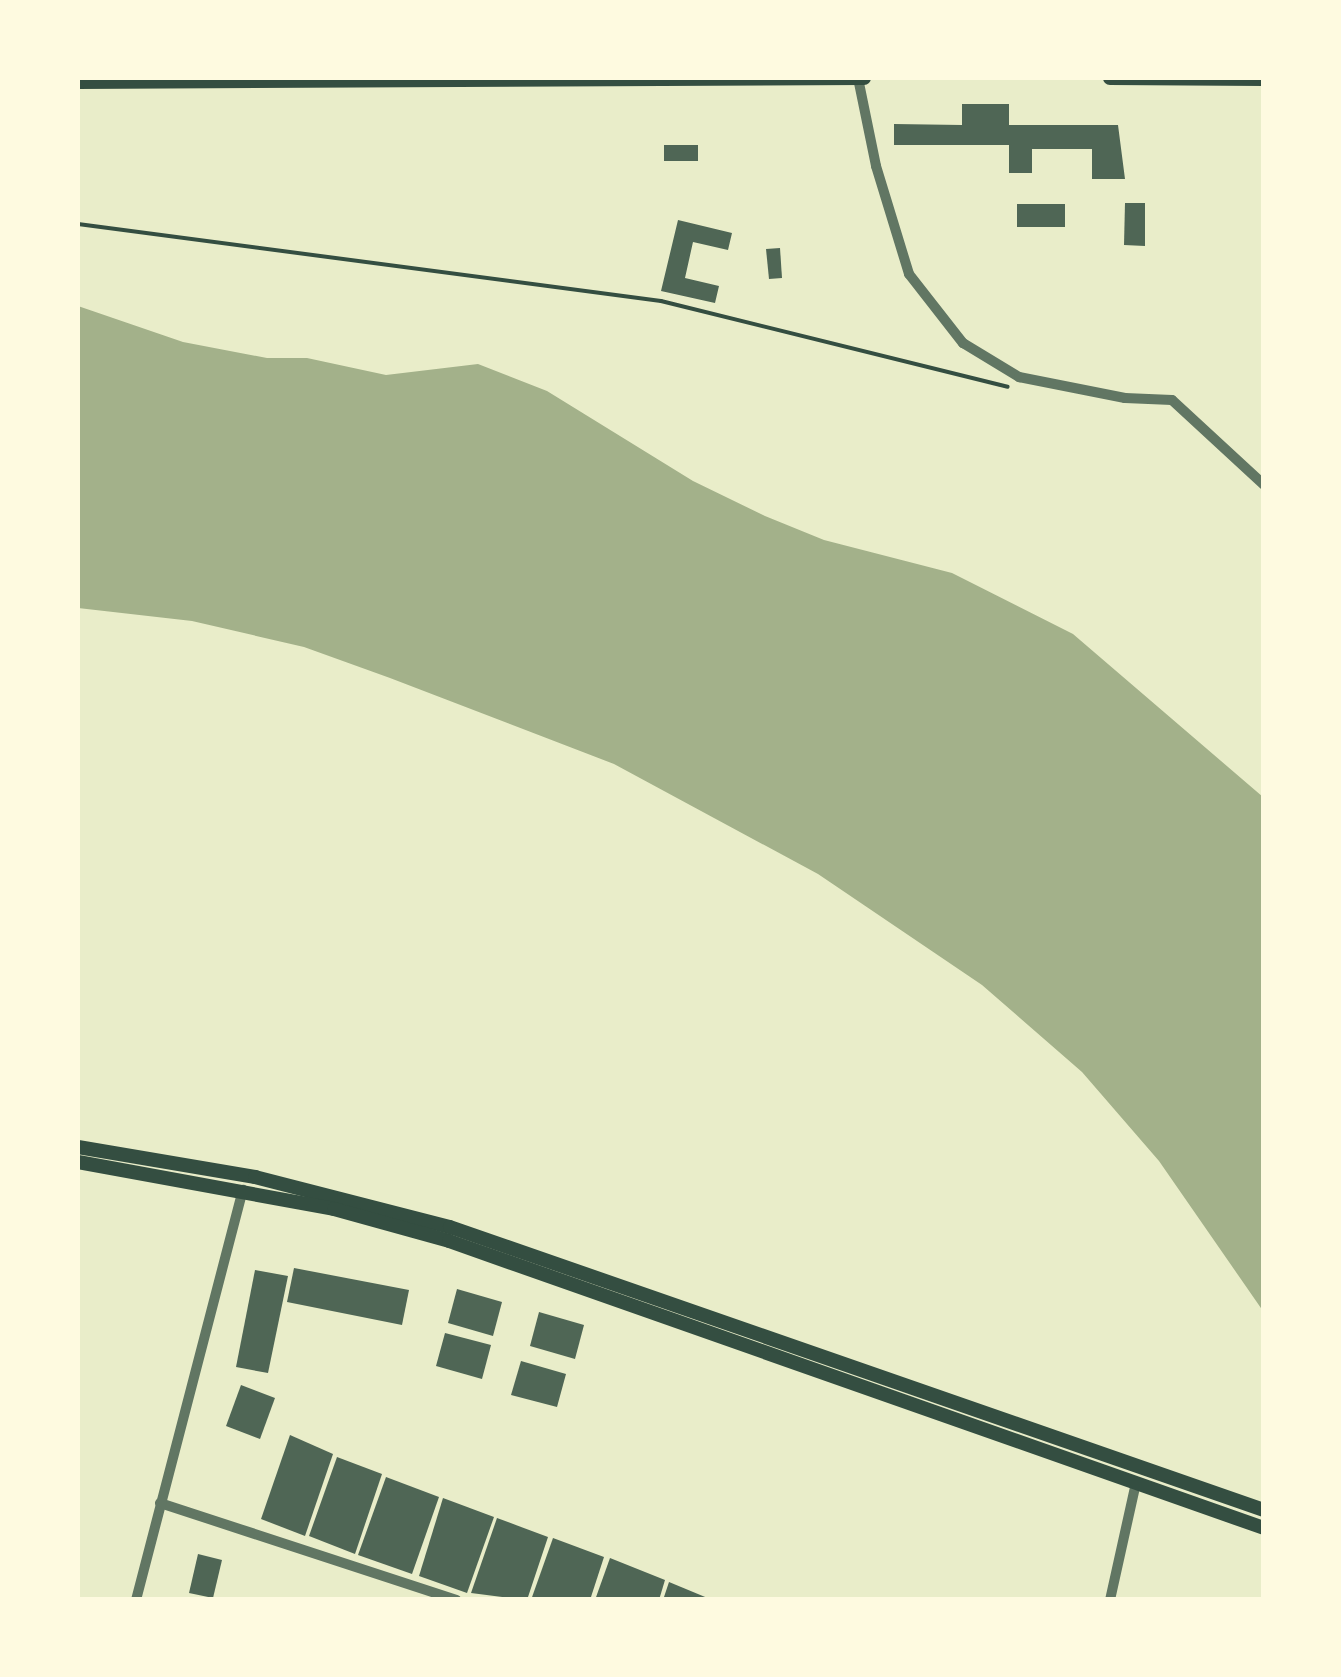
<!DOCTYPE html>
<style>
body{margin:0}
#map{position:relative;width:1341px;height:1677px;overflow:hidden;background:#e9edc9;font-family:Inter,sans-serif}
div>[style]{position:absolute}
.water>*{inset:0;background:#a3b18a}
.building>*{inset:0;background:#4f6655}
.path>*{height:4px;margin:-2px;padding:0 2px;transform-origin:2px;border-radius:2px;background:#344e41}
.minor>*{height:10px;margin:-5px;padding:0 5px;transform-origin:5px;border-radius:5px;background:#617663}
.secondary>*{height:14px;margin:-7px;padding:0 7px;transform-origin:7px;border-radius:7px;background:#344e41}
span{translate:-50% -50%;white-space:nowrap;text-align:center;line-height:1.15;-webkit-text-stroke:9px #fefae0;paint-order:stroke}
.frame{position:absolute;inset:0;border:80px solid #fefae0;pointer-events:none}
</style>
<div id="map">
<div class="water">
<i style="clip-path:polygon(78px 306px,183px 342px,267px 358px,307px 358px,386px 375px,478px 364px,547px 391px,693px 481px,765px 516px,824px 540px,952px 573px,1073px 634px,1263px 797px,1263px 1311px,1159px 1161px,1082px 1072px,982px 985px,818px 874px,614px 764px,390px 678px,304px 647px,192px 621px,78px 608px)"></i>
</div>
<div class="building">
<i style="clip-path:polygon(962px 104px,1009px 104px,1009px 125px,1118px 125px,1125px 179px,1092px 179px,1092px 149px,1032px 149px,1032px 173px,1009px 173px,1009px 145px,894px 145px,894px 124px,962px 125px)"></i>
<i style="clip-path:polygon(664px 145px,698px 145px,698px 161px,664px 161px)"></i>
<i style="clip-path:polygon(1125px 203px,1145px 203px,1145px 246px,1124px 245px)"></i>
<i style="clip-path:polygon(1017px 204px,1065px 204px,1065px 227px,1017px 227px)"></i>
<i style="clip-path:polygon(678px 220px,732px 233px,728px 250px,693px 242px,685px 278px,719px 286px,715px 303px,661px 291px)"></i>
<i style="clip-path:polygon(780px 248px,782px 278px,769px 279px,766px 249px)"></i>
<i style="clip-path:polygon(294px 1268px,409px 1290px,402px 1325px,287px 1302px)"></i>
<i style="clip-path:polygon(255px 1270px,288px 1276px,268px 1373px,236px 1367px)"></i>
<i style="clip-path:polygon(457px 1289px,502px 1302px,493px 1336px,448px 1323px)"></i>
<i style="clip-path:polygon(539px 1312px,584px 1325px,575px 1359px,530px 1346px)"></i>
<i style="clip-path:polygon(445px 1333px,491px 1345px,482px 1379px,436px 1366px)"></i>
<i style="clip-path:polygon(521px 1361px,566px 1374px,557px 1407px,511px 1395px)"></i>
<i style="clip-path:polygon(241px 1385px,275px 1398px,260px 1439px,226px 1426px)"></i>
<i style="clip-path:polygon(290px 1435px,333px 1454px,305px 1536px,261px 1519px)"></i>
<i style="clip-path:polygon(337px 1457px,382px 1474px,355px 1554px,309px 1536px)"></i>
<i style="clip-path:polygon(386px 1477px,439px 1497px,412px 1574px,358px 1555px)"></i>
<i style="clip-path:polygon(443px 1498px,494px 1517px,467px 1593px,419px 1576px)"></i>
<i style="clip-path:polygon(497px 1518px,548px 1537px,527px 1600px,471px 1593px)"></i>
<i style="clip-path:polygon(553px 1538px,604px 1557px,590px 1600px,531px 1600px)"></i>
<i style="clip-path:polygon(198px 1554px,222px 1560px,213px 1598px,189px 1593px)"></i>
<i style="clip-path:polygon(610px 1558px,665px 1580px,659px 1600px,595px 1600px)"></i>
<i style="clip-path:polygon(669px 1582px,710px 1599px,710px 1600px,663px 1600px)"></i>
</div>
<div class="path">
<i style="left:78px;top:224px;width:588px;rotate:7.52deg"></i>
<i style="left:661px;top:301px;width:357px;rotate:13.9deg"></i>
</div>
<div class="minor">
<i style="left:858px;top:78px;width:90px;rotate:78.4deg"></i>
<i style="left:876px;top:166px;width:113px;rotate:73deg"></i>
<i style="left:909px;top:274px;width:88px;rotate:52deg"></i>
<i style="left:963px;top:343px;width:66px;rotate:31.3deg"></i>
<i style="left:1019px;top:377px;width:108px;rotate:11.2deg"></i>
<i style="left:1125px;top:398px;width:47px;rotate:2.4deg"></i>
<i style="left:1172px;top:400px;width:125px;rotate:42.7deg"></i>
<i style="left:160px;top:1503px;width:312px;rotate:18.1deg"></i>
<i style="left:136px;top:1600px;width:424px;rotate:-75.4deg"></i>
<i style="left:1110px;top:1600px;width:120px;rotate:-77.5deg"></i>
</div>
<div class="secondary">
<i style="left:1110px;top:78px;width:154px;rotate:0.4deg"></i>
<i style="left:78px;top:82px;width:786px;rotate:-0.29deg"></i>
<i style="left:78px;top:1147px;width:180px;rotate:9.6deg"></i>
<i style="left:255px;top:1177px;width:201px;rotate:14.4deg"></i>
<i style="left:450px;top:1227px;width:862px;rotate:19.17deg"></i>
<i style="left:78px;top:1162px;width:260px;rotate:10.4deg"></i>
<i style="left:334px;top:1209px;width:119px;rotate:15.5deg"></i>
<i style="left:449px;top:1241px;width:864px;rotate:19.4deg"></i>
</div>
<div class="frame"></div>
</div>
